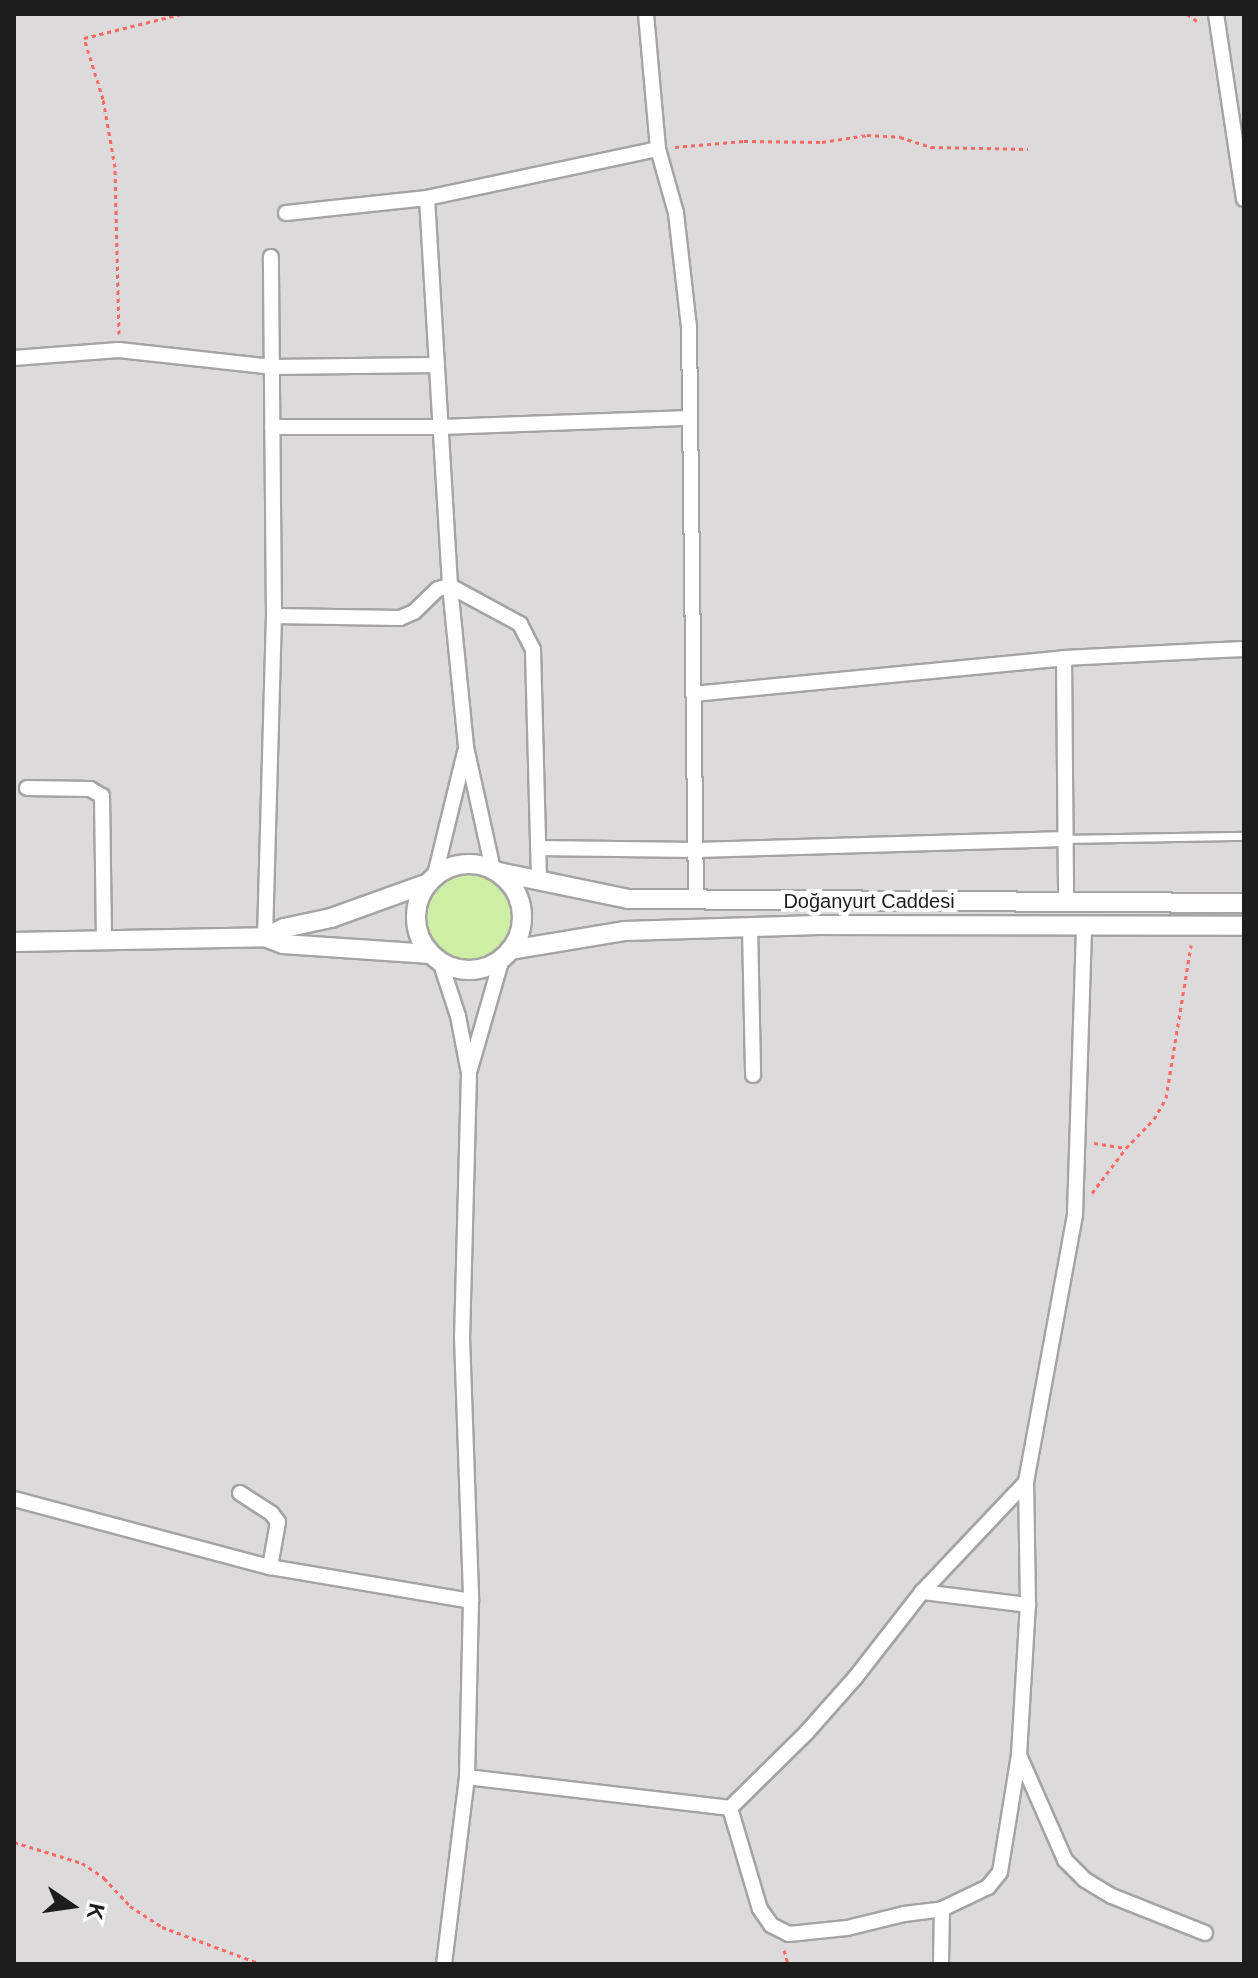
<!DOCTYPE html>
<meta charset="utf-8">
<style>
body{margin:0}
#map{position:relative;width:1258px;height:1978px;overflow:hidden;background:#efeae2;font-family:Helvetica,sans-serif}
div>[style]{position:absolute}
.residential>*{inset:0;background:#dcdada}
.grass>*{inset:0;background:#cdeea4}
.round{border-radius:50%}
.path>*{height:3px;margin-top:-1.5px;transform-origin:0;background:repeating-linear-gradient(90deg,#ff6964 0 4px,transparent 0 8px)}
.roads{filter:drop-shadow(2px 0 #a4a4a4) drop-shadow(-2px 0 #a4a4a4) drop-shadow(0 2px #a4a4a4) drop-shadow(0 -2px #a4a4a4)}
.service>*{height:7px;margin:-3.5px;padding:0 3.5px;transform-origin:3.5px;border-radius:3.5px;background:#fff}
.minor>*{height:14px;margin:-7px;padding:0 7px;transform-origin:7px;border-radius:7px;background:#fff}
.tertiary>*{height:18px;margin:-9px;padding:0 9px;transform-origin:9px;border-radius:9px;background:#fff}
.tertiary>.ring{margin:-9px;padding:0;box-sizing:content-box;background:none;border:18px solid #fff;border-radius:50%}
span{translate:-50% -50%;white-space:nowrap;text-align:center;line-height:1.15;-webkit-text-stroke:8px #fff;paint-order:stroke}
.street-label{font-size:20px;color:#1d1d1d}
.frame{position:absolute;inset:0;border:16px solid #1d1d1d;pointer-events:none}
.north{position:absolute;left:32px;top:1866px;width:80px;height:80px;-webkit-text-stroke:6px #fff;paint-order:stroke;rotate:103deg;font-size:22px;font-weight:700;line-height:32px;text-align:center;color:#1d1d1d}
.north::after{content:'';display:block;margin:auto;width:28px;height:36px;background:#1d1d1d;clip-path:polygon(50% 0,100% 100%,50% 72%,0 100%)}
</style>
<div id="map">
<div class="residential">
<i style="clip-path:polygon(14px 14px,1244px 14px,1244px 1964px,14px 1964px)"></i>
</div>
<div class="grass">
<i class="round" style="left:425px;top:873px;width:88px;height:88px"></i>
</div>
<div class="path">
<i style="left:1187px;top:14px;width:16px;rotate:35deg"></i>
<i style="left:675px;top:147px;width:69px;rotate:-5deg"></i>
<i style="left:744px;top:141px;width:78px;rotate:0.7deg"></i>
<i style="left:822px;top:142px;width:46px;rotate:-8.8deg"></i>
<i style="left:867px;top:135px;width:33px;rotate:3deg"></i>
<i style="left:900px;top:137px;width:33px;rotate:18deg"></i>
<i style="left:931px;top:147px;width:97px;rotate:1.2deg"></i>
<i style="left:119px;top:334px;width:167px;rotate:-91.4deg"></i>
<i style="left:115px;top:167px;width:69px;rotate:-100deg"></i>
<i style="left:103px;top:99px;width:64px;rotate:-107.3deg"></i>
<i style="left:84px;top:38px;width:100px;rotate:-13.9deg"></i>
<i style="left:1094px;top:1143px;width:32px;rotate:9deg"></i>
<i style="left:1092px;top:1193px;width:56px;rotate:-52.9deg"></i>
<i style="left:1126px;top:1148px;width:40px;rotate:-46deg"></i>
<i style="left:1154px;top:1119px;width:24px;rotate:-60deg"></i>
<i style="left:1166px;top:1098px;width:155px;rotate:-80.7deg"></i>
<i style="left:14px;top:1842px;width:71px;rotate:17.2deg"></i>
<i style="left:82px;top:1863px;width:27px;rotate:34deg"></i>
<i style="left:104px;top:1878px;width:38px;rotate:47deg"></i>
<i style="left:130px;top:1906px;width:38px;rotate:33deg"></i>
<i style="left:162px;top:1927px;width:106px;rotate:20.5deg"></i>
<i style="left:784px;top:1950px;width:15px;rotate:74deg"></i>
</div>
<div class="roads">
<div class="service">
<i style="left:1066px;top:839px;width:178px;rotate:-1deg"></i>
</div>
<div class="minor">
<i style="left:646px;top:14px;width:136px;rotate:84.9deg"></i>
<i style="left:658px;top:149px;width:66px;rotate:74.3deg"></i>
<i style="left:676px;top:213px;width:115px;rotate:83.5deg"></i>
<i style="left:689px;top:327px;width:573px;rotate:89.3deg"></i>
<i style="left:1216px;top:14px;width:187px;rotate:81.4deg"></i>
<i style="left:427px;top:198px;width:389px;rotate:86.6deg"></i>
<i style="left:450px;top:586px;width:162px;rotate:84.3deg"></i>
<i style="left:466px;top:747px;width:126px;rotate:77.6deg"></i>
<i style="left:286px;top:213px;width:142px;rotate:-6.1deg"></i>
<i style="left:427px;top:198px;width:236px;rotate:-12deg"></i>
<i style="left:14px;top:358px;width:105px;rotate:-4.4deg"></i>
<i style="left:119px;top:350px;width:154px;rotate:6.3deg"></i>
<i style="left:272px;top:367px;width:165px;rotate:-0.7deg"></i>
<i style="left:272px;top:427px;width:169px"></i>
<i style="left:441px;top:427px;width:249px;rotate:-2.1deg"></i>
<i style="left:274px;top:616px;width:126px;rotate:0.9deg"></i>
<i style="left:400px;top:618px;width:15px;rotate:-23deg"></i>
<i style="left:414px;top:612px;width:33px;rotate:-44deg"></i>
<i style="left:438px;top:589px;width:12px;rotate:-14deg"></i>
<i style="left:450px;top:586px;width:80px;rotate:28.5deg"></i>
<i style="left:520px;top:624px;width:29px;rotate:63deg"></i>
<i style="left:533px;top:650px;width:232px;rotate:88.5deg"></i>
<i style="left:1064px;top:658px;width:244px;rotate:89.5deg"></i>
<i style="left:693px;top:694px;width:373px;rotate:-5.5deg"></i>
<i style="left:1064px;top:658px;width:180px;rotate:-2.9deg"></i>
<i style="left:27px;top:788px;width:63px;rotate:0.9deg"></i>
<i style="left:90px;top:789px;width:14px;rotate:30deg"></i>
<i style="left:102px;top:796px;width:145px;rotate:89.2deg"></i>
<i style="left:538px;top:848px;width:159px;rotate:0.7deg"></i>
<i style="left:697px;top:850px;width:369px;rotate:-1.7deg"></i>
<i style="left:435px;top:875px;width:127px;rotate:-76.3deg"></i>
<i style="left:750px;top:927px;width:148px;rotate:88.8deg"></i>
<i style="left:265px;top:937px;width:321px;rotate:-88.4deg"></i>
<i style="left:274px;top:616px;width:359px;rotate:-90.5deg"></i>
<i style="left:440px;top:961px;width:58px;rotate:71.9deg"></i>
<i style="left:458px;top:1016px;width:58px;rotate:79.1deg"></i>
<i style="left:469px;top:1073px;width:264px;rotate:91.5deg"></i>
<i style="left:462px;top:1337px;width:264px;rotate:88deg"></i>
<i style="left:471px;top:1601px;width:176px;rotate:91.3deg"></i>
<i style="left:467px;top:1777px;width:188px;rotate:97deg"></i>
<i style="left:470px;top:1069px;width:116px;rotate:-73.9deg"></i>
<i style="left:240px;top:1493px;width:38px;rotate:33deg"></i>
<i style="left:272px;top:1514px;width:10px;rotate:53deg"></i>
<i style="left:278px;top:1522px;width:46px;rotate:100.1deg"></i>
<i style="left:14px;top:1499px;width:265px;rotate:14.9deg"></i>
<i style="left:270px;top:1567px;width:204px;rotate:9.6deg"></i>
<i style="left:922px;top:1592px;width:107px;rotate:7deg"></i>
<i style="left:1019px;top:1755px;width:115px;rotate:66.3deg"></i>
<i style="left:1065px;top:1860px;width:28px;rotate:45deg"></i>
<i style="left:1085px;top:1880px;width:31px;rotate:31deg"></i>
<i style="left:1112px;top:1896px;width:100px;rotate:21.7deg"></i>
<i style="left:467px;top:1777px;width:265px;rotate:6.7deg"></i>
<i style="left:730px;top:1808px;width:105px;rotate:73.5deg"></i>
<i style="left:760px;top:1909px;width:19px;rotate:55deg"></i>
<i style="left:771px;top:1925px;width:20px;rotate:27deg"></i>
<i style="left:789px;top:1934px;width:58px;rotate:-5.9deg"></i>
<i style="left:847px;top:1928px;width:59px;rotate:-13.8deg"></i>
<i style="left:904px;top:1914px;width:38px;rotate:-7deg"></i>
<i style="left:942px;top:1909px;width:51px;rotate:-25.6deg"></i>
<i style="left:988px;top:1887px;width:19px;rotate:-51deg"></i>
<i style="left:1000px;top:1872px;width:119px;rotate:-80.8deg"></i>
<i style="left:1019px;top:1755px;width:150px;rotate:-86.6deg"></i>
<i style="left:1028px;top:1605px;width:123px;rotate:-90.9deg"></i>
<i style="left:1026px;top:1482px;width:271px;rotate:-79.6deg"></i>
<i style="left:1075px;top:1215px;width:290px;rotate:-88.2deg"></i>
<i style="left:730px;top:1808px;width:108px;rotate:-44.6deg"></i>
<i style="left:807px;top:1732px;width:72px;rotate:-48.4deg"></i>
<i style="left:855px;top:1678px;width:109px;rotate:-52.1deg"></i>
<i style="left:922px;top:1592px;width:151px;rotate:-46.6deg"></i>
<i style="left:941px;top:1964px;width:55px;rotate:-89deg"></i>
</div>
<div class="tertiary">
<i class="ring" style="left:416px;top:864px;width:88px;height:88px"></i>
<i style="left:498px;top:872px;width:133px;rotate:11.7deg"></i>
<i style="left:628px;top:899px;width:616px;rotate:0.37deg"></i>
<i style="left:265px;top:937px;width:21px;rotate:-25deg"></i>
<i style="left:284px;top:928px;width:48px;rotate:-12deg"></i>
<i style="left:331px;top:918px;width:103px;rotate:-19.8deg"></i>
<i style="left:14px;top:942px;width:251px;rotate:-1.1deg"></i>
<i style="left:265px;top:937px;width:19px;rotate:21deg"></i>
<i style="left:283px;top:944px;width:148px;rotate:3.9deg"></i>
<i style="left:510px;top:950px;width:117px;rotate:-9.4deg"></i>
<i style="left:625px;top:931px;width:193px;rotate:-1.8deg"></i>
<i style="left:818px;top:925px;width:426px;rotate:0.1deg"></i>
</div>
</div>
<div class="street-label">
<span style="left:869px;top:901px">Doğanyurt Caddesi</span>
</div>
<div class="frame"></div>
<div class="north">K</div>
</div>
